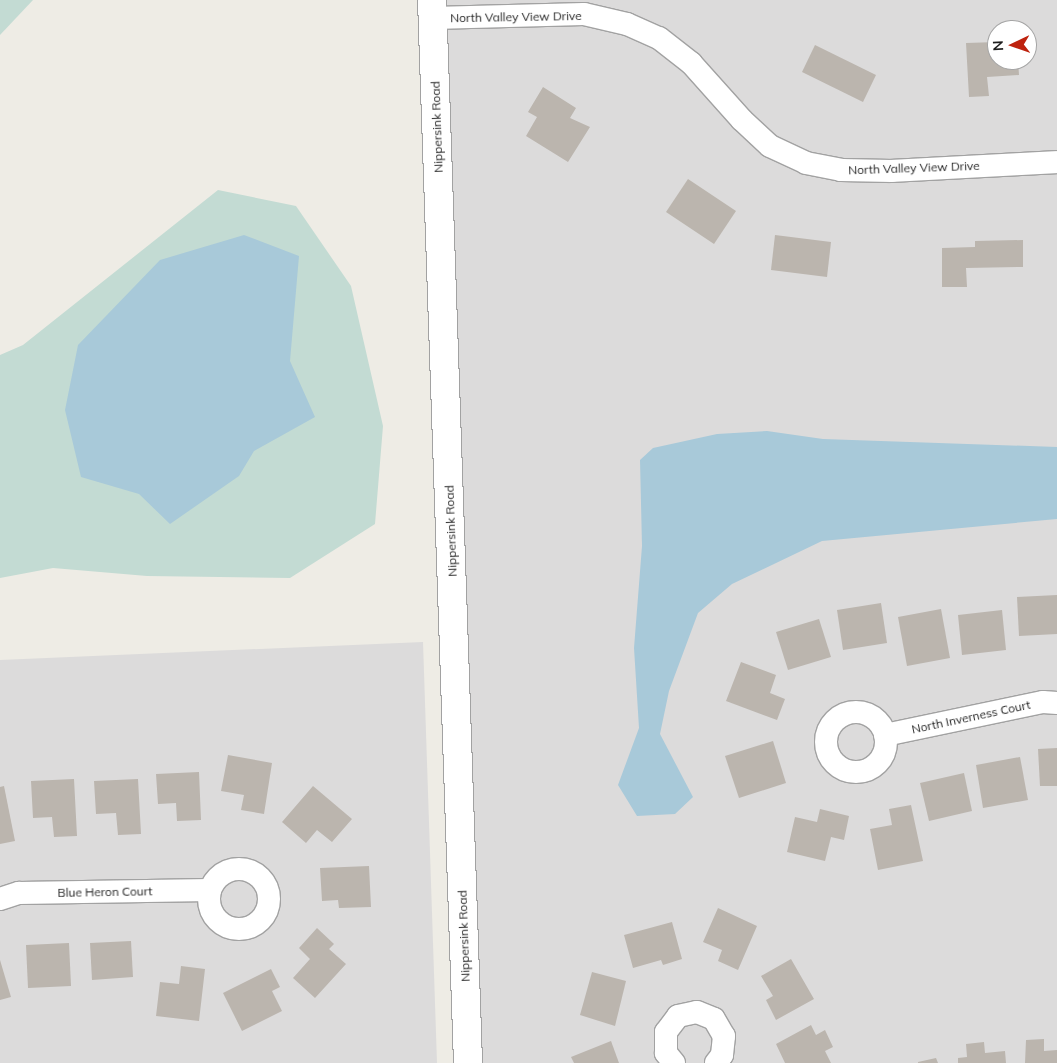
<!DOCTYPE html>
<style>
body{margin:0}
#map{position:relative;width:1057px;height:1063px;overflow:hidden;background:#eeece5;font-family:Mulish,sans-serif}
div>[style]{position:absolute}
.residential>*{inset:0;background:#dcdbdb}
.wetland>*{inset:0;background:#c3dbd3}
.water>*{inset:0;background:#a8c9d9}
.building>*{inset:0;background:#bbb5ae}
.roads{filter:drop-shadow(1px 0 #a2a2a2) drop-shadow(-1px 0 #a2a2a2) drop-shadow(0 1px #a2a2a2) drop-shadow(0 -1px #a2a2a2)}
.minor>*{height:22px;margin:-11px;padding:0 11px;transform-origin:11px;border-radius:11px;background:#fff}
.minor>.ring{margin:-11px;padding:0;box-sizing:content-box;background:none;border:22px solid #fff;border-radius:50%}
.tertiary>*{height:28px;margin:-14px;padding:0 14px;transform-origin:14px;border-radius:14px;background:#fff}
span{translate:-50% -50%;white-space:nowrap;text-align:center;line-height:1.15;-webkit-text-stroke:4px #fff;paint-order:stroke}
.street-label{font-size:12px;color:#1e1e1e}
.north{position:absolute;left:987px;top:20px;width:50px;height:50px;box-sizing:border-box;background:#fff;border:1px solid #a5a5a5;border-radius:50%;rotate:267deg;font-size:14px;font-weight:700;line-height:20px;text-align:center;color:#1e1e1e}
.north::after{content:'';display:block;margin:auto;width:18px;height:22px;background:#be220e;clip-path:polygon(50% 0,100% 100%,50% 72%,0 100%)}
</style>
<div id="map">
<div class="residential">
<i style="clip-path:polygon(evenodd,434px 0,1057px 0,1057px 1063px,468px 1063px,434px 0,997px 30px,1027px 30px,1027px 60px,997px 60px,997px 30px)"></i>
<i style="clip-path:polygon(423px 642px,437px 1063px,0 1063px,0 660px)"></i>
</div>
<div class="wetland">
<i style="clip-path:polygon(0 0,33px 0,0 35px)"></i>
<i style="clip-path:polygon(218px 190px,296px 206px,351px 286px,383px 426px,375px 524px,290px 578px,147px 576px,53px 568px,0 578px,0 355px,23px 345px)"></i>
</div>
<div class="water">
<i style="clip-path:polygon(244px 235px,299px 256px,290px 361px,315px 417px,254px 451px,239px 476px,170px 524px,139px 494px,81px 477px,65px 410px,78px 345px,160px 260px)"></i>
<i style="clip-path:polygon(767px 431px,823px 439px,1057px 447px,1057px 519px,822px 541px,732px 584px,698px 613px,669px 691px,660px 734px,693px 797px,675px 814px,637px 816px,618px 785px,639px 728px,634px 648px,642px 546px,640px 460px,653px 448px,717px 434px)"></i>
</div>
<div class="building">
<i style="clip-path:polygon(997px 42px,997px 60px,1018px 60px,1019px 75px,987px 77px,989px 96px,969px 97px,966px 43px)"></i>
<i style="clip-path:polygon(815px 45px,876px 75px,863px 102px,802px 72px)"></i>
<i style="clip-path:polygon(543px 87px,576px 108px,570px 118px,590px 127px,568px 162px,526px 136px,537px 117px,528px 112px)"></i>
<i style="clip-path:polygon(688px 179px,736px 211px,714px 244px,666px 212px)"></i>
<i style="clip-path:polygon(775px 235px,831px 242px,827px 277px,771px 270px)"></i>
<i style="clip-path:polygon(1023px 240px,1023px 267px,966px 268px,967px 287px,942px 287px,942px 248px,975px 247px,975px 241px)"></i>
<i style="clip-path:polygon(1057px 595px,1057px 634px,1019px 636px,1017px 597px)"></i>
<i style="clip-path:polygon(881px 603px,887px 643px,843px 650px,837px 610px)"></i>
<i style="clip-path:polygon(941px 609px,950px 658px,907px 666px,898px 617px)"></i>
<i style="clip-path:polygon(1002px 610px,1006px 650px,962px 655px,958px 615px)"></i>
<i style="clip-path:polygon(819px 619px,831px 657px,788px 670px,776px 632px)"></i>
<i style="clip-path:polygon(741px 662px,776px 675px,770px 693px,785px 699px,777px 720px,726px 701px)"></i>
<i style="clip-path:polygon(773px 741px,786px 783px,739px 798px,725px 756px)"></i>
<i style="clip-path:polygon(1057px 748px,1057px 786px,1040px 786px,1038px 749px)"></i>
<i style="clip-path:polygon(228px 755px,272px 763px,264px 814px,241px 810px,244px 795px,221px 791px)"></i>
<i style="clip-path:polygon(1020px 757px,1028px 800px,983px 808px,976px 765px)"></i>
<i style="clip-path:polygon(199px 772px,201px 820px,177px 821px,176px 803px,158px 804px,156px 774px)"></i>
<i style="clip-path:polygon(964px 773px,972px 811px,929px 821px,920px 783px)"></i>
<i style="clip-path:polygon(74px 779px,77px 836px,54px 837px,52px 817px,33px 818px,31px 781px)"></i>
<i style="clip-path:polygon(138px 779px,141px 834px,118px 835px,116px 813px,96px 814px,94px 781px)"></i>
<i style="clip-path:polygon(4px 786px,15px 841px,0 844px,0 787px)"></i>
<i style="clip-path:polygon(313px 786px,352px 819px,332px 842px,317px 830px,306px 843px,282px 822px)"></i>
<i style="clip-path:polygon(911px 805px,923px 861px,878px 870px,870px 829px,892px 825px,889px 809px)"></i>
<i style="clip-path:polygon(820px 809px,849px 816px,844px 840px,831px 837px,825px 861px,787px 852px,795px 817px,817px 822px)"></i>
<i style="clip-path:polygon(369px 866px,371px 907px,339px 908px,338px 900px,322px 901px,320px 868px)"></i>
<i style="clip-path:polygon(718px 908px,757px 926px,738px 970px,718px 961px,722px 950px,703px 942px)"></i>
<i style="clip-path:polygon(672px 922px,682px 959px,663px 965px,661px 960px,633px 968px,624px 935px)"></i>
<i style="clip-path:polygon(317px 928px,334px 944px,329px 949px,346px 964px,315px 998px,293px 978px,310px 959px,299px 948px)"></i>
<i style="clip-path:polygon(131px 941px,133px 977px,92px 980px,90px 943px)"></i>
<i style="clip-path:polygon(69px 943px,71px 986px,28px 988px,26px 945px)"></i>
<i style="clip-path:polygon(791px 959px,814px 999px,776px 1020px,766px 1000px,773px 996px,761px 976px)"></i>
<i style="clip-path:polygon(0 960px,11px 997px,0 1000px)"></i>
<i style="clip-path:polygon(181px 966px,205px 969px,199px 1021px,156px 1016px,160px 982px,179px 984px)"></i>
<i style="clip-path:polygon(271px 969px,280px 987px,272px 991px,282px 1011px,242px 1031px,223px 993px)"></i>
<i style="clip-path:polygon(592px 972px,626px 981px,615px 1026px,580px 1015px)"></i>
<i style="clip-path:polygon(811px 1025px,816px 1035px,825px 1030px,833px 1047px,825px 1051px,831px 1063px,785px 1063px,776px 1044px)"></i>
<i style="clip-path:polygon(1044px 1039px,1044px 1051px,1057px 1050px,1057px 1063px,1025px 1063px,1026px 1040px)"></i>
<i style="clip-path:polygon(611px 1041px,619px 1063px,574px 1063px,571px 1057px)"></i>
<i style="clip-path:polygon(984px 1042px,985px 1053px,1005px 1051px,1006px 1063px,958px 1063px,958px 1058px,967px 1057px,966px 1044px)"></i>
<i style="clip-path:polygon(936px 1058px,938px 1063px,918px 1063px,918px 1062px)"></i>
</div>
<div class="roads">
<div class="minor">
<i style="left:433px;top:18px;width:151px;rotate:-1.5deg"></i>
<i style="left:584px;top:14px;width:44px;rotate:13.1deg"></i>
<i style="left:627px;top:24px;width:35px;rotate:24deg"></i>
<i style="left:659px;top:38px;width:41px;rotate:38deg"></i>
<i style="left:691px;top:63px;width:76px;rotate:48.2deg"></i>
<i style="left:742px;top:120px;width:38px;rotate:43deg"></i>
<i style="left:770px;top:146px;width:40px;rotate:25deg"></i>
<i style="left:806px;top:163px;width:36px;rotate:11deg"></i>
<i style="left:841px;top:170px;width:51px;rotate:1.1deg"></i>
<i style="left:892px;top:171px;width:165px;rotate:-3.1deg"></i>
<i class="ring" style="left:826px;top:712px;width:38px;height:38px"></i>
<i style="left:885px;top:735px;width:161px;rotate:-11.8deg"></i>
<i style="left:1043px;top:702px;width:14px;rotate:4deg"></i>
<i class="ring" style="left:209px;top:869px;width:38px;height:38px"></i>
<i style="left:0;top:899px;width:20px;rotate:-18deg"></i>
<i style="left:19px;top:893px;width:191px;rotate:-0.9deg"></i>
<i style="left:674px;top:1063px;width:13px;rotate:-129deg"></i>
<i style="left:666px;top:1053px;width:21px;rotate:-90deg"></i>
<i style="left:666px;top:1032px;width:20px;rotate:-53deg"></i>
<i style="left:678px;top:1016px;width:19px;rotate:-12deg"></i>
<i style="left:697px;top:1012px;width:18px;rotate:22deg"></i>
<i style="left:714px;top:1019px;width:20px;rotate:60deg"></i>
<i style="left:724px;top:1036px;width:19px;rotate:96deg"></i>
<i style="left:722px;top:1055px;width:10px;rotate:127deg"></i>
</div>
<div class="tertiary">
<i style="left:432px;top:0;width:1064px;rotate:88.06deg"></i>
</div>
</div>
<div class="street-label">
<span style="left:516px;top:17px;rotate:-1deg">North Valley View Drive</span>
<span style="left:437px;top:127px;rotate:-92deg">Nippersink Road</span>
<span style="left:914px;top:168px;rotate:-2deg">North Valley View Drive</span>
<span style="left:451px;top:531px;rotate:-92deg">Nippersink Road</span>
<span style="left:971px;top:717px;rotate:-12deg">North Inverness Court</span>
<span style="left:105px;top:892px;rotate:-1deg">Blue Heron Court</span>
<span style="left:464px;top:936px;rotate:-92deg">Nippersink Road</span>
</div>
<div class="north">N</div>
</div>
